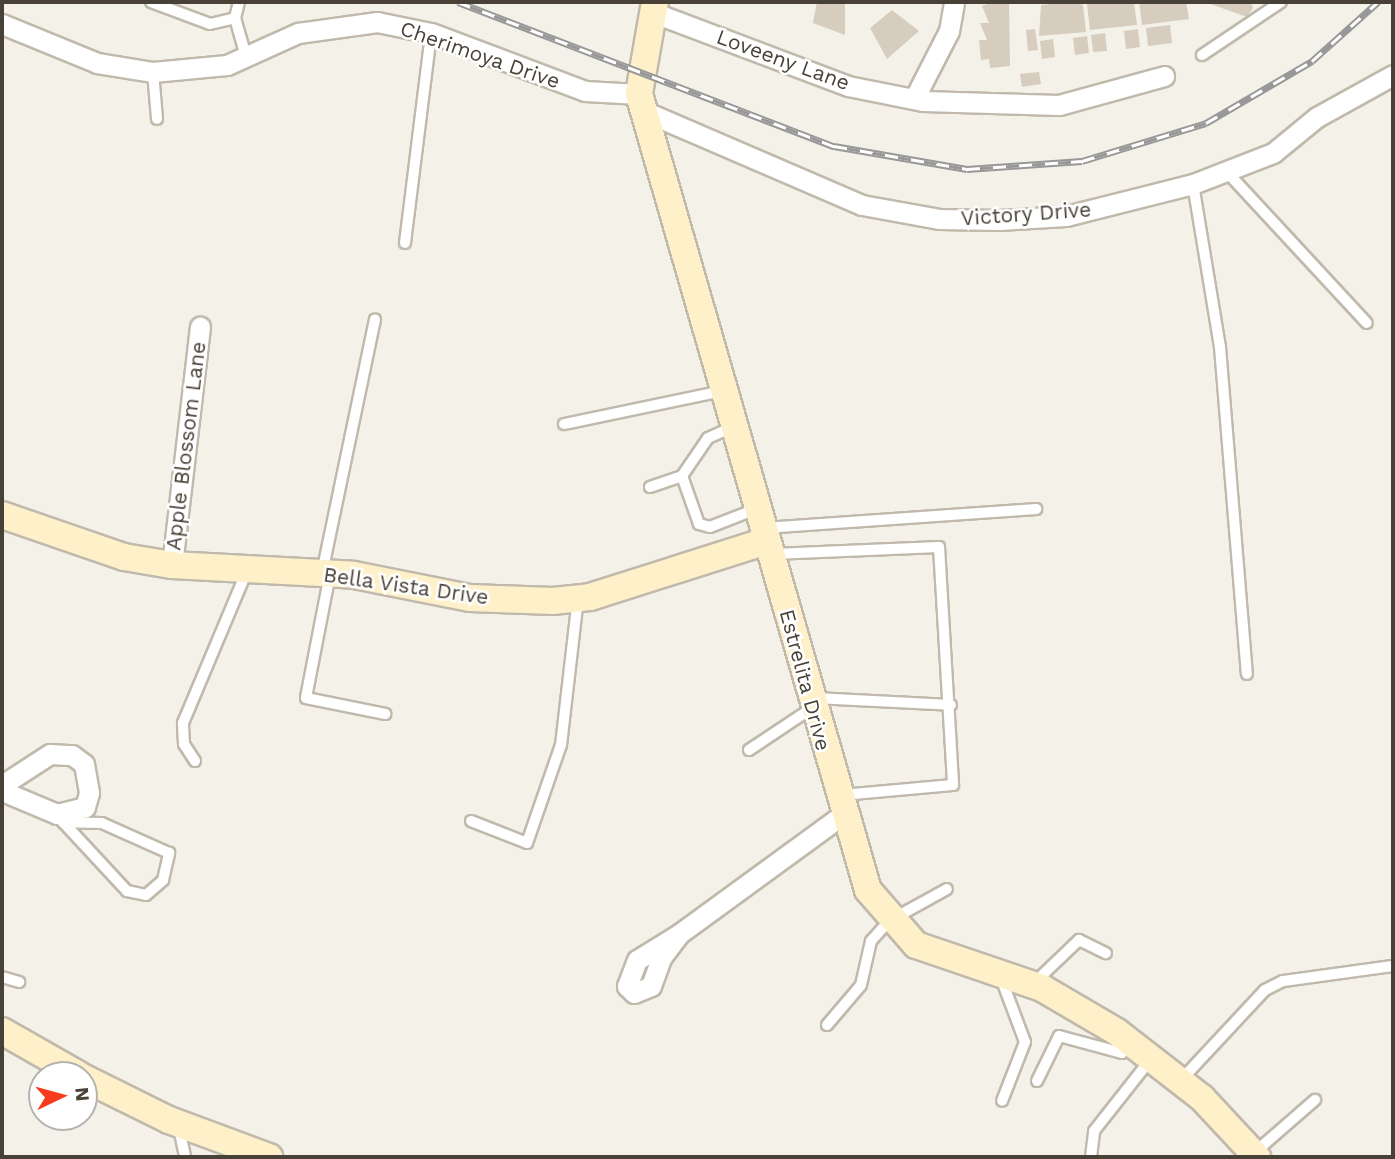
<!DOCTYPE html>
<style>
body{margin:0}
#map{position:relative;width:1395px;height:1159px;overflow:hidden;background:#f4f1e9;font-family:"Work Sans",sans-serif}
div>[style]{position:absolute}
.building>*{inset:0;background:#d6cdbf}
.roads{filter:drop-shadow(2px 0 #c0b9ac) drop-shadow(-2px 0 #c0b9ac) drop-shadow(0 2px #c0b9ac) drop-shadow(0 -2px #c0b9ac)}
.lane>*{height:10px;margin:-5px;padding:0 5px;transform-origin:5px;border-radius:5px;background:#fff}
.street>*{height:19px;margin:-9.5px;padding:0 9.5px;transform-origin:9.5px;border-radius:9.5px;background:#fff}
.secondary>*{height:26px;margin:-13px;padding:0 13px;transform-origin:13px;border-radius:13px;background:#fef1ca}
.rail>*{height:7px;margin-top:-3.5px;transform-origin:0;background:repeating-linear-gradient(90deg,#fff 0 13px,#989898 0 26px);box-sizing:border-box;border-block:2px solid #989898}
span{translate:-50% -50%;white-space:nowrap;text-align:center;line-height:1.15;-webkit-text-stroke:5px #fff;paint-order:stroke}
.street-label{font-size:21px;color:#484138}
.frame{position:absolute;inset:0;border:4px solid #484138;pointer-events:none}
.north{position:absolute;left:28px;top:1061px;width:70px;height:70px;box-sizing:border-box;background:#fff;border:2px solid #b6b3af;border-radius:50%;rotate:85deg;font-size:19px;font-weight:700;line-height:28px;text-align:center;color:#484138}
.north::after{content:'';display:block;margin:auto;width:24px;height:32px;background:#f73c1e;clip-path:polygon(50% 0,100% 100%,50% 72%,0 100%)}
</style>
<div id="map">
<div class="building">
<i style="clip-path:polygon(817px 2px,845px 2px,845px 35px,813px 23px)"></i>
<i style="clip-path:polygon(992px 2px,1019px 2px,1009px 4px,1010px 66px,990px 68px,989px 59px,981px 60px,979px 40px,987px 40px,980px 23px,989px 23px,982px 6px)"></i>
<i style="clip-path:polygon(1074px 2px,1083px 5px,1086px 32px,1039px 36px,1041px 5px)"></i>
<i style="clip-path:polygon(1134px 2px,1137px 25px,1090px 30px,1087px 4px)"></i>
<i style="clip-path:polygon(1139px 2px,1186px 2px,1189px 19px,1142px 25px)"></i>
<i style="clip-path:polygon(1205px 2px,1251px 2px,1253px 8px,1247px 17px)"></i>
<i style="clip-path:polygon(892px 10px,919px 31px,887px 59px,870px 28px)"></i>
<i style="clip-path:polygon(1170px 25px,1172px 43px,1148px 46px,1146px 28px)"></i>
<i style="clip-path:polygon(1035px 29px,1038px 50px,1028px 51px,1026px 30px)"></i>
<i style="clip-path:polygon(1138px 29px,1140px 47px,1126px 49px,1124px 31px)"></i>
<i style="clip-path:polygon(1105px 33px,1107px 51px,1093px 52px,1091px 35px)"></i>
<i style="clip-path:polygon(1087px 36px,1089px 53px,1075px 55px,1073px 38px)"></i>
<i style="clip-path:polygon(1053px 39px,1055px 57px,1042px 59px,1040px 41px)"></i>
<i style="clip-path:polygon(1039px 72px,1041px 84px,1022px 87px,1020px 74px)"></i>
</div>
<div class="roads">
<div class="lane">
<i style="left:151px;top:2px;width:63px;rotate:20.4deg"></i>
<i style="left:210px;top:24px;width:26px;rotate:-13deg"></i>
<i style="left:239px;top:2px;width:16px;rotate:104deg"></i>
<i style="left:235px;top:18px;width:36px;rotate:74deg"></i>
<i style="left:1202px;top:55px;width:95px;rotate:-33.9deg"></i>
<i style="left:153px;top:72px;width:47px;rotate:85.1deg"></i>
<i style="left:1226px;top:171px;width:207px;rotate:47.2deg"></i>
<i style="left:1193px;top:184px;width:165px;rotate:80.6deg"></i>
<i style="left:1220px;top:347px;width:328px;rotate:85.3deg"></i>
<i style="left:405px;top:243px;width:212px;rotate:-82.9deg"></i>
<i style="left:564px;top:424px;width:161px;rotate:-11.8deg"></i>
<i style="left:682px;top:476px;width:51px;rotate:70.5deg"></i>
<i style="left:699px;top:524px;width:11px;rotate:15deg"></i>
<i style="left:710px;top:527px;width:49px;rotate:-21.4deg"></i>
<i style="left:650px;top:487px;width:34px;rotate:-19deg"></i>
<i style="left:682px;top:476px;width:46px;rotate:-55.6deg"></i>
<i style="left:708px;top:438px;width:27px;rotate:-24deg"></i>
<i style="left:764px;top:528px;width:273px;rotate:-4deg"></i>
<i style="left:773px;top:554px;width:166px;rotate:-2.4deg"></i>
<i style="left:939px;top:547px;width:238px;rotate:86.6deg"></i>
<i style="left:953px;top:785px;width:109px;rotate:174.8deg"></i>
<i style="left:322px;top:573px;width:259px;rotate:-78.2deg"></i>
<i style="left:330px;top:574px;width:126px;rotate:101deg"></i>
<i style="left:306px;top:698px;width:81px;rotate:11.4deg"></i>
<i style="left:815px;top:698px;width:136px;rotate:2.9deg"></i>
<i style="left:749px;top:750px;width:76px;rotate:-33.7deg"></i>
<i style="left:195px;top:761px;width:20px;rotate:-123deg"></i>
<i style="left:184px;top:744px;width:21px;rotate:-93deg"></i>
<i style="left:183px;top:723px;width:163px;rotate:-67.2deg"></i>
<i style="left:57px;top:814px;width:10px;rotate:53deg"></i>
<i style="left:63px;top:822px;width:94px;rotate:47.2deg"></i>
<i style="left:127px;top:891px;width:19px;rotate:12deg"></i>
<i style="left:146px;top:895px;width:23px;rotate:-41deg"></i>
<i style="left:163px;top:880px;width:28px;rotate:-77deg"></i>
<i style="left:169px;top:853px;width:73px;rotate:-155.9deg"></i>
<i style="left:102px;top:823px;width:39px;rotate:-179deg"></i>
<i style="left:471px;top:821px;width:60px;rotate:21.4deg"></i>
<i style="left:527px;top:843px;width:104px;rotate:-70.9deg"></i>
<i style="left:561px;top:745px;width:147px;rotate:-83.4deg"></i>
<i style="left:2px;top:977px;width:18px;rotate:16deg"></i>
<i style="left:1001px;top:978px;width:68px;rotate:69.4deg"></i>
<i style="left:1025px;top:1042px;width:63px;rotate:111.3deg"></i>
<i style="left:1035px;top:982px;width:61px;rotate:-43.7deg"></i>
<i style="left:1079px;top:940px;width:30px;rotate:26deg"></i>
<i style="left:827px;top:1025px;width:52px;rotate:-49.6deg"></i>
<i style="left:861px;top:985px;width:45px;rotate:-77.2deg"></i>
<i style="left:871px;top:941px;width:27px;rotate:-48deg"></i>
<i style="left:889px;top:921px;width:66px;rotate:-28.9deg"></i>
<i style="left:1182px;top:1079px;width:122px;rotate:-47deg"></i>
<i style="left:1265px;top:990px;width:20px;rotate:-27deg"></i>
<i style="left:1283px;top:981px;width:111px;rotate:-7.8deg"></i>
<i style="left:1037px;top:1081px;width:50px;rotate:-63.9deg"></i>
<i style="left:1059px;top:1036px;width:65px;rotate:15.1deg"></i>
<i style="left:1122px;top:1053px;width:10px;rotate:-61deg"></i>
<i style="left:179px;top:1128px;width:30px;rotate:78deg"></i>
<i style="left:1254px;top:1153px;width:81px;rotate:-41deg"></i>
<i style="left:1091px;top:1157px;width:26px;rotate:-83deg"></i>
<i style="left:1094px;top:1131px;width:90px;rotate:-51.7deg"></i>
</div>
<div class="street">
<i style="left:652px;top:12px;width:210px;rotate:20.7deg"></i>
<i style="left:848px;top:86px;width:76px;rotate:11.3deg"></i>
<i style="left:923px;top:101px;width:136px;rotate:1.7deg"></i>
<i style="left:1059px;top:105px;width:109px;rotate:-15.4deg"></i>
<i style="left:2px;top:24px;width:103px;rotate:22.3deg"></i>
<i style="left:97px;top:63px;width:57px;rotate:9.1deg"></i>
<i style="left:153px;top:72px;width:74px;rotate:-5.4deg"></i>
<i style="left:227px;top:65px;width:78px;rotate:-24.3deg"></i>
<i style="left:298px;top:33px;width:80px;rotate:-7.9deg"></i>
<i style="left:377px;top:22px;width:55px;rotate:11.5deg"></i>
<i style="left:431px;top:33px;width:165px;rotate:20.6deg"></i>
<i style="left:585px;top:91px;width:54px;rotate:3.2deg"></i>
<i style="left:914px;top:99px;width:76px;rotate:-62.8deg"></i>
<i style="left:949px;top:31px;width:29px;rotate:-80deg"></i>
<i style="left:646px;top:112px;width:235px;rotate:23.3deg"></i>
<i style="left:862px;top:205px;width:78px;rotate:10.3deg"></i>
<i style="left:939px;top:219px;width:60px;rotate:1deg"></i>
<i style="left:999px;top:220px;width:67px;rotate:-3.4deg"></i>
<i style="left:1066px;top:216px;width:131px;rotate:-14.1deg"></i>
<i style="left:1193px;top:184px;width:86px;rotate:-21.2deg"></i>
<i style="left:1273px;top:153px;width:57px;rotate:-39.3deg"></i>
<i style="left:1317px;top:117px;width:87px;rotate:-28.9deg"></i>
<i style="left:172px;top:565px;width:240px;rotate:-83.3deg"></i>
<i style="left:2px;top:785px;width:57px;rotate:-32.9deg"></i>
<i style="left:50px;top:754px;width:22px;rotate:3deg"></i>
<i style="left:72px;top:755px;width:15px;rotate:37deg"></i>
<i style="left:84px;top:764px;width:29px;rotate:80deg"></i>
<i style="left:89px;top:793px;width:15px;rotate:106deg"></i>
<i style="left:85px;top:807px;width:29px;rotate:166deg"></i>
<i style="left:57px;top:814px;width:60px;rotate:-157.3deg"></i>
<i style="left:679px;top:934px;width:49px;rotate:148.2deg"></i>
<i style="left:637px;top:960px;width:28px;rotate:111deg"></i>
<i style="left:627px;top:986px;width:10px;rotate:45deg"></i>
<i style="left:634px;top:993px;width:18px;rotate:-22deg"></i>
<i style="left:651px;top:986px;width:30px;rotate:-70deg"></i>
<i style="left:661px;top:958px;width:30px;rotate:-53deg"></i>
<i style="left:679px;top:934px;width:202px;rotate:-36.1deg"></i>
</div>
<div class="secondary">
<i style="left:655px;top:2px;width:93px;rotate:99.9deg"></i>
<i style="left:639px;top:94px;width:828px;rotate:73.95deg"></i>
<i style="left:868px;top:890px;width:73px;rotate:48.9deg"></i>
<i style="left:916px;top:945px;width:133px;rotate:18.8deg"></i>
<i style="left:1042px;top:988px;width:87px;rotate:30.4deg"></i>
<i style="left:1117px;top:1032px;width:108px;rotate:37.8deg"></i>
<i style="left:1202px;top:1098px;width:81px;rotate:47deg"></i>
<i style="left:2px;top:515px;width:129px;rotate:19deg"></i>
<i style="left:124px;top:557px;width:49px;rotate:9.5deg"></i>
<i style="left:172px;top:565px;width:182px;rotate:3.1deg"></i>
<i style="left:354px;top:575px;width:118px;rotate:11.2deg"></i>
<i style="left:470px;top:598px;width:83px;rotate:2.1deg"></i>
<i style="left:553px;top:601px;width:37px;rotate:-6deg"></i>
<i style="left:590px;top:597px;width:186px;rotate:-17.6deg"></i>
<i style="left:2px;top:1031px;width:89px;rotate:29.7deg"></i>
<i style="left:84px;top:1078px;width:95px;rotate:26.3deg"></i>
<i style="left:169px;top:1120px;width:107px;rotate:20.3deg"></i>
</div>
</div>
<div class="rail">
<i style="left:458px;top:2px;width:403px;rotate:21deg"></i>
<i style="left:834px;top:146px;width:135px;rotate:9.8deg"></i>
<i style="left:967px;top:169px;width:115px;rotate:-4deg"></i>
<i style="left:1082px;top:161px;width:130px;rotate:-17deg"></i>
<i style="left:1206px;top:123px;width:123px;rotate:-30.3deg"></i>
<i style="left:1312px;top:61px;width:89px;rotate:-41.8deg"></i>
</div>
<div class="street-label">
<span style="left:480px;top:55px;rotate:19deg">Cherimoya Drive</span>
<span style="left:783px;top:60px;rotate:20deg">Loveeny Lane</span>
<span style="left:1026px;top:214px;rotate:-4deg">Victory Drive</span>
<span style="left:186px;top:446px;rotate:-83deg">Apple Blossom Lane</span>
<span style="left:406px;top:586px;rotate:8deg">Bella Vista Drive</span>
<span style="left:805px;top:680px;rotate:75deg">Estrelita Drive</span>
</div>
<div class="frame"></div>
<div class="north">N</div>
</div>
